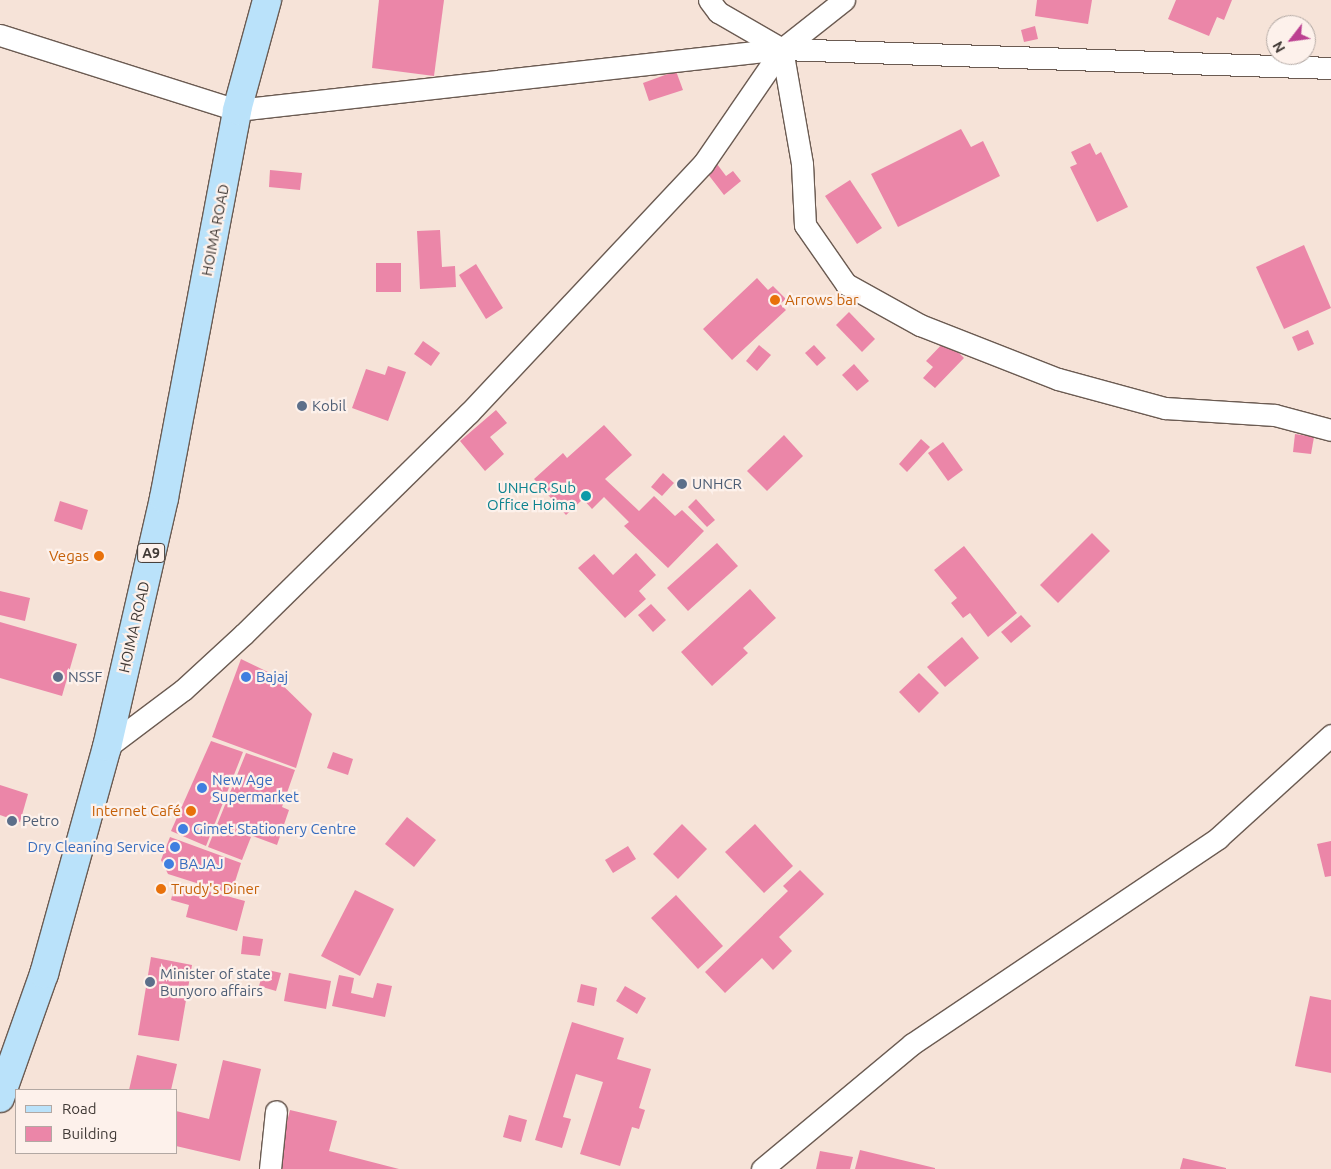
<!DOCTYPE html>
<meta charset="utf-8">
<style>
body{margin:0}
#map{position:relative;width:1331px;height:1169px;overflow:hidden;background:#f6e3d8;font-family:Ubuntu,sans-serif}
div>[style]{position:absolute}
.building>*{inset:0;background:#eb86a8}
.roads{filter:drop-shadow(1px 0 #6b5b52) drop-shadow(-1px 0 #6b5b52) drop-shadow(0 1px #6b5b52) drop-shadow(0 -1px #6b5b52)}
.street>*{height:21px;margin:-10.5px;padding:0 10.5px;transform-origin:10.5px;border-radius:10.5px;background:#fff}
.primary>*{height:28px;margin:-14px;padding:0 14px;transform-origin:14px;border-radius:14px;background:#bae2fa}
.dots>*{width:14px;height:14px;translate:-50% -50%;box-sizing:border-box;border:2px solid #fdf1eb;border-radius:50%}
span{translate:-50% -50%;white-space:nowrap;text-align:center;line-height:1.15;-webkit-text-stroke:4.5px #fdf1eb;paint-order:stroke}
.shield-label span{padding:1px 4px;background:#fdf1eb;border:1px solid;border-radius:4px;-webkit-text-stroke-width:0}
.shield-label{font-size:14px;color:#413a36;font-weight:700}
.street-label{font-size:15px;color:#413a36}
.food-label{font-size:15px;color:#c56008}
.left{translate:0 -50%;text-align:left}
.right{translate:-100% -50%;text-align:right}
.service-label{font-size:15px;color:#4e5e75}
.culture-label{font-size:15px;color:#0d838f}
.shop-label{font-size:15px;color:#366cbe}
.legend{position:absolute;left:15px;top:1089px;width:162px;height:65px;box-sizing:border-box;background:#fdf1eb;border:1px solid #b2a8a3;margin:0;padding:6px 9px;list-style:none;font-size:15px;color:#413a36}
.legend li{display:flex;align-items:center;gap:10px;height:25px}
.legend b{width:25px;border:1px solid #b2a8a3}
.north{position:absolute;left:1266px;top:15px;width:50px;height:50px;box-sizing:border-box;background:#fdf1eb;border:1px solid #b2a8a3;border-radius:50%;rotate:240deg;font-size:14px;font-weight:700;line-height:20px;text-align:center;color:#413a36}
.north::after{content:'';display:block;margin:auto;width:18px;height:22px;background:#bc4091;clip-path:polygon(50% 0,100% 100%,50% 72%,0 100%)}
</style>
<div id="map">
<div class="building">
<i style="clip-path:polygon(379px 0,444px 0,434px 76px,372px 68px)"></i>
<i style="clip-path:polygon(1037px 0,1092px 0,1088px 24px,1035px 16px)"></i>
<i style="clip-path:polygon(1176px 0,1232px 0,1224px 20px,1217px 17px,1209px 36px,1168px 19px)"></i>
<i style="clip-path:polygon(1035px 26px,1038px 39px,1024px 42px,1021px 30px)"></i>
<i style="clip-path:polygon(676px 71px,683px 90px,649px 101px,643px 83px)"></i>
<i style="clip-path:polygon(961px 129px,971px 147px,983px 141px,1000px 176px,898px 227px,871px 174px)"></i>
<i style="clip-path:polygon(1090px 143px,1096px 155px,1101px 152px,1128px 207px,1097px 222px,1070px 167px,1077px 164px,1071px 152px)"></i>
<i style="clip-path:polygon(714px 160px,726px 176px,733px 171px,741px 181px,724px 195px,704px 169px)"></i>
<i style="clip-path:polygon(270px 170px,302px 173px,300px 190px,269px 187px)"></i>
<i style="clip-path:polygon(850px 180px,882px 228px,857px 244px,825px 196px)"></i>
<i style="clip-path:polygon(440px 230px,442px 267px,455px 266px,456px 287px,420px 289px,417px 231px)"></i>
<i style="clip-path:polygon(1304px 245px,1331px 308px,1284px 329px,1256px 267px)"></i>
<i style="clip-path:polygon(376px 263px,401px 263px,401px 292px,376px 292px)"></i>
<i style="clip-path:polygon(476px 264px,503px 308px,486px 319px,459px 275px)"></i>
<i style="clip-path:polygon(757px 278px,768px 290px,773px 286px,786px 299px,780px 304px,786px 310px,732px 360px,703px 329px)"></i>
<i style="clip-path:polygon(849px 312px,875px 339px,862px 352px,836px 325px)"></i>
<i style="clip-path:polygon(1308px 330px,1314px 344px,1298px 351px,1292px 337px)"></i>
<i style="clip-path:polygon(946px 340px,964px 358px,935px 388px,923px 378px,933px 367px,926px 361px)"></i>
<i style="clip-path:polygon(423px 341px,440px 353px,431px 366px,414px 354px)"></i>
<i style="clip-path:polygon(759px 345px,771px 355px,757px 371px,746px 361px)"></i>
<i style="clip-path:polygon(814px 345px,826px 358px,817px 366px,805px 353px)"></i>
<i style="clip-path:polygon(854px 364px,869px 381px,857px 391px,842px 375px)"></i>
<i style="clip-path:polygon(388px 366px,406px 372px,388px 421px,352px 408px,366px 369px,385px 375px)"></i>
<i style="clip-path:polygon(496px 410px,507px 423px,490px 437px,504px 454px,485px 471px,460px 441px)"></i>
<i style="clip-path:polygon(604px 425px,632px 455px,605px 479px,639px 511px,654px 496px,675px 516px,682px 510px,704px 531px,668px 568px,624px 526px,629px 522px,604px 497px,592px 509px,583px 499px,566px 515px,534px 479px,563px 453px,567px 458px)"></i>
<i style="clip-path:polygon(1295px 434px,1314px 437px,1311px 454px,1293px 452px)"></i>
<i style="clip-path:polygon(784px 435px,803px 456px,767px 491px,747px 471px)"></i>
<i style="clip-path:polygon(921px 439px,930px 447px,907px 472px,899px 464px)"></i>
<i style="clip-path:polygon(943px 442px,963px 470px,948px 481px,928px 453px)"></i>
<i style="clip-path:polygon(663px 473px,674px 483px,662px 496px,651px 487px)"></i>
<i style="clip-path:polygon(696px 499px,715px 520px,707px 527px,688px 507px)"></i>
<i style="clip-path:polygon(60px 501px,88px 510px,82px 530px,54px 521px)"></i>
<i style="clip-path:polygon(1092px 533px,1110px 551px,1058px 603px,1040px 585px)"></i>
<i style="clip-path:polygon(717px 543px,738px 566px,688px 611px,667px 588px)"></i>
<i style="clip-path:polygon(964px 546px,1017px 613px,988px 637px,970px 613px,963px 618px,951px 603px,957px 598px,934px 570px)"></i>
<i style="clip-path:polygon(636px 553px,656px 575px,639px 591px,646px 599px,625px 618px,578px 568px,594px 554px,613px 575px)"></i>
<i style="clip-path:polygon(750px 589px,776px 618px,743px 648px,748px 653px,712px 686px,681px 652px)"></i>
<i style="clip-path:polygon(0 591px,30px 598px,25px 621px,0 615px)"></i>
<i style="clip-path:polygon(651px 604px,666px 620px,653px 632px,638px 615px)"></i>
<i style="clip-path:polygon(1021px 615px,1031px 626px,1011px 643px,1001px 632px)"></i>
<i style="clip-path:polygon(0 622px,77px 644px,62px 696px,0 678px)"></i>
<i style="clip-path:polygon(962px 637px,979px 658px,945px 687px,927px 667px)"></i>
<i style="clip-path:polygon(241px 659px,270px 673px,312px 714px,296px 768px,212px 737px)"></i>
<i style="clip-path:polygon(919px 673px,939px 693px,919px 713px,899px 692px)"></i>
<i style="clip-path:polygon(211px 741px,243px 752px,206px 846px,171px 831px)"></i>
<i style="clip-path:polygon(333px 752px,353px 759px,348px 775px,327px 768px)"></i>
<i style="clip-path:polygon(246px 753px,295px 770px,282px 807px,289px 810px,277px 845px,231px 828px,251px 837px,242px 860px,208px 847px)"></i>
<i style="clip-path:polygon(0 785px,28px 794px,20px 822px,0 815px)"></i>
<i style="clip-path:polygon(407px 817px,436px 840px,414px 867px,385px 844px)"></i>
<i style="clip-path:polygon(682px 824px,707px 849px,678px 879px,653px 854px)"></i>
<i style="clip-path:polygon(755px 824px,793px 866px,764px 893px,725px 852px)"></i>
<i style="clip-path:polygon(170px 837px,241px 863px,231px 894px,168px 874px,161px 860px)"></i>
<i style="clip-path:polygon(1331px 841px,1331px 876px,1325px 877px,1317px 844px)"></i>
<i style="clip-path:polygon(628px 846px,636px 859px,613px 873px,605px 860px)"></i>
<i style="clip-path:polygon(800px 870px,824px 894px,779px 937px,792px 951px,773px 970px,762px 958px,725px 993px,705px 972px,788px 891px,783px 886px)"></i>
<i style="clip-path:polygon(175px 882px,245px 901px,237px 931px,186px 917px,189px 905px,171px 900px)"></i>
<i style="clip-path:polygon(355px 890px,394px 909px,360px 976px,321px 956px)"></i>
<i style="clip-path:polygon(676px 895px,723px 946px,698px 969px,651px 918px)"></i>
<i style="clip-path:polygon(243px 936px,263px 939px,260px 956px,241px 954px)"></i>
<i style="clip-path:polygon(151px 957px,192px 965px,179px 1041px,138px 1035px)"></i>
<i style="clip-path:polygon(264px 969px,281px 973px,276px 991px,259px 986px)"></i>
<i style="clip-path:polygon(289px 973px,331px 981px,326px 1009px,284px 1001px)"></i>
<i style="clip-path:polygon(339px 975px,354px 978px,351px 993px,373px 998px,377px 983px,392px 986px,385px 1017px,332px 1006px)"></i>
<i style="clip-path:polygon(581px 984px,597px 988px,594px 1006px,577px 1002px)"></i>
<i style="clip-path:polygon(625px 986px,646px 998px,637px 1014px,616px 1001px)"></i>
<i style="clip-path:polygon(1310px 996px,1331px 1000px,1331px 1073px,1295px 1066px)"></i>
<i style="clip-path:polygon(572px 1022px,624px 1038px,617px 1059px,651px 1069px,639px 1108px,645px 1110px,639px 1129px,632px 1127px,620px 1166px,580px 1154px,603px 1082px,576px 1074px,563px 1117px,571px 1119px,562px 1148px,535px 1140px)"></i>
<i style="clip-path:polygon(137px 1055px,177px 1064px,171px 1090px,129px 1090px)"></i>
<i style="clip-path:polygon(223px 1060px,261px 1069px,240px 1161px,176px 1146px,176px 1111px,209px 1119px)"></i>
<i style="clip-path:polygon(290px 1110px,337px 1121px,329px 1151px,399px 1169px,275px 1169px)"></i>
<i style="clip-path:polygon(509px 1115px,527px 1120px,521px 1142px,503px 1137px)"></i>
<i style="clip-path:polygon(860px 1150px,935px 1168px,935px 1169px,855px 1169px)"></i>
<i style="clip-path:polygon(820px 1151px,853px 1157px,850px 1169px,816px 1169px)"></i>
<i style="clip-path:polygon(1183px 1158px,1226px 1168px,1226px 1169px,1180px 1169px)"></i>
</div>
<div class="roads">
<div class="street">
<i style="left:709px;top:0;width:15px;rotate:53deg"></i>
<i style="left:718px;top:12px;width:74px;rotate:30deg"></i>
<i style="left:782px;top:49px;width:117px;rotate:80.1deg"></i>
<i style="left:802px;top:164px;width:61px;rotate:87.2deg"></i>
<i style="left:805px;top:225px;width:72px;rotate:55.2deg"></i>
<i style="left:846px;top:284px;width:85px;rotate:29deg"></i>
<i style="left:920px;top:325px;width:148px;rotate:21.4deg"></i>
<i style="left:1058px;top:379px;width:111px;rotate:15.2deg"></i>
<i style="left:1165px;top:408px;width:110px;rotate:3.6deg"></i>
<i style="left:1275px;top:415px;width:58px;rotate:15deg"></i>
<i style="left:0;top:35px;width:249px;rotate:17.6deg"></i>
<i style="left:237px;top:110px;width:548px;rotate:-6.39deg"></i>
<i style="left:782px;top:49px;width:549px;rotate:1.98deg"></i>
<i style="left:107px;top:747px;width:95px;rotate:-36.9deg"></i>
<i style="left:183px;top:690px;width:83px;rotate:-42.6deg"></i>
<i style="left:244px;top:634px;width:315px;rotate:-44.5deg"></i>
<i style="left:469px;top:413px;width:342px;rotate:-46.8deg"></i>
<i style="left:703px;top:164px;width:140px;rotate:-55.5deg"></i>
<i style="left:782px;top:49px;width:79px;rotate:-38.3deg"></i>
<i style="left:270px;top:1169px;width:58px;rotate:-84.1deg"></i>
<i style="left:762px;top:1169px;width:195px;rotate:-39.8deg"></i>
<i style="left:912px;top:1044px;width:369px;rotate:-33.9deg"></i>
<i style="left:1218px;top:838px;width:153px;rotate:-42.3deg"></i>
</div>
<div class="primary">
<i style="left:0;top:1098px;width:132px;rotate:-70.5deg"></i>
<i style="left:44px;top:974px;width:236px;rotate:-74.5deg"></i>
<i style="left:107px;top:747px;width:255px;rotate:-77.1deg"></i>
<i style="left:164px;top:498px;width:395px;rotate:-79.3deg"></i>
<i style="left:237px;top:110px;width:114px;rotate:-74.7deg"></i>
</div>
</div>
<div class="dots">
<i style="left:775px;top:300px;background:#e8710a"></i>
<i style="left:302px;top:406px;background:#5c6f8a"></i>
<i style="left:682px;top:484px;background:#5c6f8a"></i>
<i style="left:586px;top:496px;background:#0f9aa8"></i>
<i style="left:99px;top:556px;background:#e8710a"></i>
<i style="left:58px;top:677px;background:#5c6f8a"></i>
<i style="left:246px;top:677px;background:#3f7fe0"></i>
<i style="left:202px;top:788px;background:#3f7fe0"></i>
<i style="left:191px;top:811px;background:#e8710a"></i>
<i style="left:12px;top:821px;background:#5c6f8a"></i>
<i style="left:183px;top:829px;background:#3f7fe0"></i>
<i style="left:175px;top:847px;background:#3f7fe0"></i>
<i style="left:169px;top:864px;background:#3f7fe0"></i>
<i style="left:161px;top:889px;background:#e8710a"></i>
<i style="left:150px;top:982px;background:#5c6f8a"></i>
</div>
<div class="shield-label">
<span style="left:151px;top:553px">A9</span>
</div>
<div class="street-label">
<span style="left:215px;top:230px;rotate:-79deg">HOIMA ROAD</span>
<span style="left:134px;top:627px;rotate:-77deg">HOIMA ROAD</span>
</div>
<div class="food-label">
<span class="left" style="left:785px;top:300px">Arrows bar</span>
<span class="right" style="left:89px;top:556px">Vegas</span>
<span class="right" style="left:181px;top:811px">Internet Café</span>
<span class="left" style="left:171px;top:889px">Trudy's Diner</span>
</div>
<div class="service-label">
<span class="left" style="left:312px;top:406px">Kobil</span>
<span class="left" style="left:692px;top:484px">UNHCR</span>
<span class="left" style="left:68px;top:677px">NSSF</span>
<span class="left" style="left:22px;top:821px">Petro</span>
<span class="left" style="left:160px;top:982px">Minister of state<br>Bunyoro affairs</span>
</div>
<div class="culture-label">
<span class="right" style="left:576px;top:496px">UNHCR Sub<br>Office Hoima</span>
</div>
<div class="shop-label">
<span class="left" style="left:256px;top:677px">Bajaj</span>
<span class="left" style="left:212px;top:788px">New Age<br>Supermarket</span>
<span class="left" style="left:193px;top:829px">Gimet Stationery Centre</span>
<span class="right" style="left:165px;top:847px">Dry Cleaning Service</span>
<span class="left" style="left:179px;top:864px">BAJAJ</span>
</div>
<ul class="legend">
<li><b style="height:6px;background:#bae2fa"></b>Road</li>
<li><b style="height:14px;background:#eb86a8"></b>Building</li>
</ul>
<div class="north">N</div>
</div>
